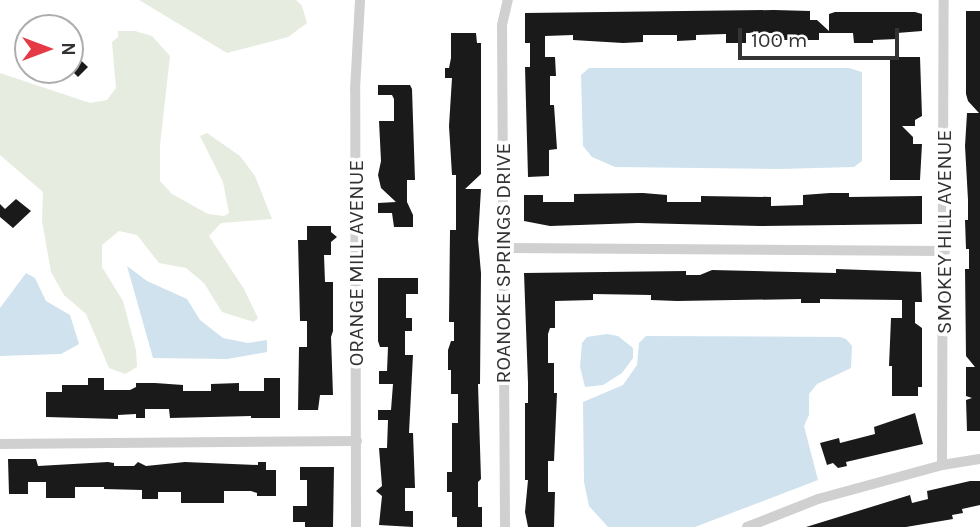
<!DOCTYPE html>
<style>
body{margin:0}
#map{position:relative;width:980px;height:527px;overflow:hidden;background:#fff;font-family:Karla,sans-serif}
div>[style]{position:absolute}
.green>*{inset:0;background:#e6ecdf}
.water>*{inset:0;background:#cfe2ee}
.building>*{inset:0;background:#1a1a1a}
.minor>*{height:10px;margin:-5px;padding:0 5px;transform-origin:5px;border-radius:5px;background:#d0d0d0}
span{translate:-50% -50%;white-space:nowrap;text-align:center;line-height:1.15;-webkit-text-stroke:7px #fff;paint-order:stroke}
.street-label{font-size:21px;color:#333}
.north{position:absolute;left:14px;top:14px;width:70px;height:70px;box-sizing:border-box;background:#fff;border:2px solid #adadad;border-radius:50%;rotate:90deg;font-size:19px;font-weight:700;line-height:28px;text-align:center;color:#333}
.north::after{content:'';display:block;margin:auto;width:24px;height:32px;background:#e63946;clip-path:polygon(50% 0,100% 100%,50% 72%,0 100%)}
.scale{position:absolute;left:738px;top:28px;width:161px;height:32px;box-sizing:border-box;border:4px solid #333;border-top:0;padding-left:9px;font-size:21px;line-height:24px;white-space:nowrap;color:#333;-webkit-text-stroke:5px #fff;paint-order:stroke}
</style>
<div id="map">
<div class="green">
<i style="clip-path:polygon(139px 0,296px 0,302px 6px,307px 23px,288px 37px,227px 53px)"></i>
<i style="clip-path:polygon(118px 31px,135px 31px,152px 36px,170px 56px,160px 145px,160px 181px,172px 194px,208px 214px,224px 216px,229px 213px,223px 182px,200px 136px,207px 133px,240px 156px,255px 176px,272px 219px,221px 223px,209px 236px,244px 289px,258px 318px,254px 322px,222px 312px,204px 283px,186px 268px,159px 263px,137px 235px,119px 231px,102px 245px,102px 267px,123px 301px,136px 350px,137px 367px,125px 374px,109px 368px,86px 314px,64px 295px,51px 272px,42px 221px,43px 192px,0 155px,0 73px,90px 103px,107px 100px,116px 88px,112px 42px,118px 37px)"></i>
</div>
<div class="water">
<i style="clip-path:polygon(589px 68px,849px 68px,862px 72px,862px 161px,854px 167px,779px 169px,615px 167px,592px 157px,583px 146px,581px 75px)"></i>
<i style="clip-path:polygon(127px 266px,147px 281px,187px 299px,200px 320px,223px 338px,248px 343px,267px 340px,267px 352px,227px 359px,153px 358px)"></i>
<i style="clip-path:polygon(26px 273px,35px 278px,46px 301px,70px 315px,79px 344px,61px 354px,0 356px,0 308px)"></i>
<i style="clip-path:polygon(607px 334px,618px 336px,633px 348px,633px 358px,622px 373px,603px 385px,585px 387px,580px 367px,582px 343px,587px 337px)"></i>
<i style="clip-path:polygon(646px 336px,840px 337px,846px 339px,852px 346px,851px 368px,817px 384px,809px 394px,809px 415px,804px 426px,818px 480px,695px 527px,608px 527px,589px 506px,584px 482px,583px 402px,623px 385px,637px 365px,639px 343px)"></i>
</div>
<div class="building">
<i style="clip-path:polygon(774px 10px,810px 11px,810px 20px,817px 20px,829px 31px,829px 14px,835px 12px,915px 12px,922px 14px,922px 31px,897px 33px,897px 39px,873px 40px,873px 43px,854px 43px,853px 33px,819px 33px,819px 40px,774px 40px,774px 33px,746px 33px,746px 43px,726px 43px,726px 34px,696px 35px,696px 40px,677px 41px,677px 35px,643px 35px,643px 42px,623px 43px,573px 40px,573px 35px,545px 36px,545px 57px,555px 57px,556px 76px,550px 76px,550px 105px,554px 105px,557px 149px,549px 150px,549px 176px,528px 177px,525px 67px,530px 67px,530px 43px,525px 43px,525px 13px)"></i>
<i style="clip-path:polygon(966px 11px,980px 11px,980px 431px,967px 431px,966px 400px,972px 398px,966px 396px,966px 367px,975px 367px,966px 356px,965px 269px,969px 269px,969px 249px,966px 249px,965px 220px,968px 220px,968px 200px,965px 146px,967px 113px,979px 113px,968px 101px,966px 94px)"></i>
<i style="clip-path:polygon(451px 33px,476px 33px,477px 43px,481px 43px,481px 174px,465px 189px,481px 189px,478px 239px,481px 273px,480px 384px,478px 384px,481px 479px,478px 482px,478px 507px,482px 507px,482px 527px,457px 527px,457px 517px,452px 517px,452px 492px,447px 492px,447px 472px,452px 472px,452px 423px,458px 423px,458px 394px,451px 394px,451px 370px,448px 370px,448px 350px,451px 341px,454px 341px,454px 322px,449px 322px,450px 230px,456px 230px,456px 175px,452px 175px,449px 126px,452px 78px,445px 78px,445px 68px,449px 68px,451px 58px)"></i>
<i style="clip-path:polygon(70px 50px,88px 67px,78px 77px,70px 69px)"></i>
<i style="clip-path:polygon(890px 57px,920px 57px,922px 116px,915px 120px,915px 126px,902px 126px,913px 137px,913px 144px,922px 144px,920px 180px,890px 180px)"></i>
<i style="clip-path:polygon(378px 85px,410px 85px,412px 89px,415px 180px,407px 180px,407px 202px,413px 215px,413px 227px,394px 227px,392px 213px,378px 213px,378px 203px,396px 202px,381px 188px,378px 175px,381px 161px,379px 121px,394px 121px,394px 99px,392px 95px,378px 95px)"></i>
<i style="clip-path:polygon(643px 193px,667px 195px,667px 202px,701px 202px,701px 196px,771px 197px,771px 206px,803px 205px,803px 195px,830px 193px,849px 193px,849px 197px,922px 196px,922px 224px,760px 226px,638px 223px,550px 226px,524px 221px,524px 195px,543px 195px,543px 202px,574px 202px,574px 194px)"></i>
<i style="clip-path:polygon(16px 199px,31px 211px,13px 228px,0 217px,0 204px,5px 209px)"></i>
<i style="clip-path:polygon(307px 226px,331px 226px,331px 232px,337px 237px,331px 242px,331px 255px,324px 255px,325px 282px,333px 282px,333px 331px,331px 337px,333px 395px,320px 395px,318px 410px,298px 410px,299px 347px,307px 347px,307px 321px,300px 321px,298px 240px,307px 240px)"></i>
<i style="clip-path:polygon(836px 269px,921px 272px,922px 302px,915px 302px,915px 323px,922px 328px,922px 387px,918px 387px,918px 396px,892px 396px,892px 366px,889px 366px,891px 318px,902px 318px,902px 300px,820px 299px,820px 303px,801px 303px,801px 299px,677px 301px,651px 300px,651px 295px,593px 294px,593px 300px,555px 301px,555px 328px,550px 328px,548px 334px,548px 363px,554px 363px,554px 393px,557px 393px,554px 461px,548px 461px,548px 492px,555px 492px,554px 527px,528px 527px,525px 512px,528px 480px,525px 480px,525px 403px,528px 403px,528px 383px,524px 273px,686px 271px,686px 275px,700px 275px,712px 270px,836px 273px)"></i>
<i style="clip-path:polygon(378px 278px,418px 278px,418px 294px,406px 294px,406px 318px,412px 318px,412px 331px,405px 331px,405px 355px,413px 355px,409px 433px,413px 433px,415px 488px,405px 488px,405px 511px,413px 511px,413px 527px,379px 525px,382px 496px,376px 491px,382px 486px,379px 448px,387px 448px,388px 420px,378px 420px,378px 410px,391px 410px,393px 384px,379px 384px,379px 371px,387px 371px,388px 347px,380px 347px,378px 341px)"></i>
<i style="clip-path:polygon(88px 378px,104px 378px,104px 390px,130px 390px,136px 387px,136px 383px,155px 383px,183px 385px,183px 391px,211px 391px,211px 384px,239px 383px,239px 391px,264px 391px,264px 378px,280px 378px,280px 418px,251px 418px,251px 416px,170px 418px,169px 409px,145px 409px,145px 418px,136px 418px,136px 414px,118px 415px,118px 419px,46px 417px,46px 392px,62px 392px,62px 385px,88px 385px)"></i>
<i style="clip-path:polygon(915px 413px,923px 444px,846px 462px,847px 466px,838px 468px,833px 463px,827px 465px,820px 443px,839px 438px,840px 443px,875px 434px,874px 427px)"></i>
<i style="clip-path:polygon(8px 459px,36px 459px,38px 466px,108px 462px,114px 463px,114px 466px,134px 466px,138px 462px,146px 466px,185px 462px,258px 465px,258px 462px,266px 462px,266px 470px,276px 470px,276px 496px,257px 496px,257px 493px,251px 491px,224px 491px,224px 503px,181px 503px,181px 492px,158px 492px,158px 499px,142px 499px,142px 490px,104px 489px,104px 487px,75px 487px,75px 498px,46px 498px,46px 482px,28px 482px,28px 494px,9px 494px)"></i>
<i style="clip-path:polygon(300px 467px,334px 467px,333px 527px,305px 527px,305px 522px,293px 522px,293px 506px,307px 506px,307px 480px,300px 480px)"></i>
<i style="clip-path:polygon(970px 481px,980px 481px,980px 505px,962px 509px,963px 513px,952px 515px,953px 519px,906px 527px,806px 527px,910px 495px,912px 503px,928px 499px,927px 491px)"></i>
</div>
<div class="minor">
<i style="left:502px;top:248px;width:443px;rotate:0.4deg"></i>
<i style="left:0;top:444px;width:357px;rotate:-0.5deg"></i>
<i style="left:942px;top:465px;width:465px;rotate:-89.8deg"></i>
<i style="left:356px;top:527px;width:437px;rotate:-90.1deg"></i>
<i style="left:355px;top:90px;width:90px;rotate:-86.8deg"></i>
<i style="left:505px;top:527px;width:502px;rotate:-90.34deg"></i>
<i style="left:502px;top:25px;width:26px;rotate:-77deg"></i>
<i style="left:747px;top:527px;width:76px;rotate:-21.5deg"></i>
<i style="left:818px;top:499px;width:129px;rotate:-15.3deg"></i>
<i style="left:942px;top:465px;width:38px;rotate:-9deg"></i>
</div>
<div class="street-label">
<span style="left:944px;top:232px;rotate:-90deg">SMOKEY HILL AVENUE</span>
<span style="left:356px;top:263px;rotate:-90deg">ORANGE MILL AVENUE</span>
<span style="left:503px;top:263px;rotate:-90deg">ROANOKE SPRINGS DRIVE</span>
</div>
<div class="north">N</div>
<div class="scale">100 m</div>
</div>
